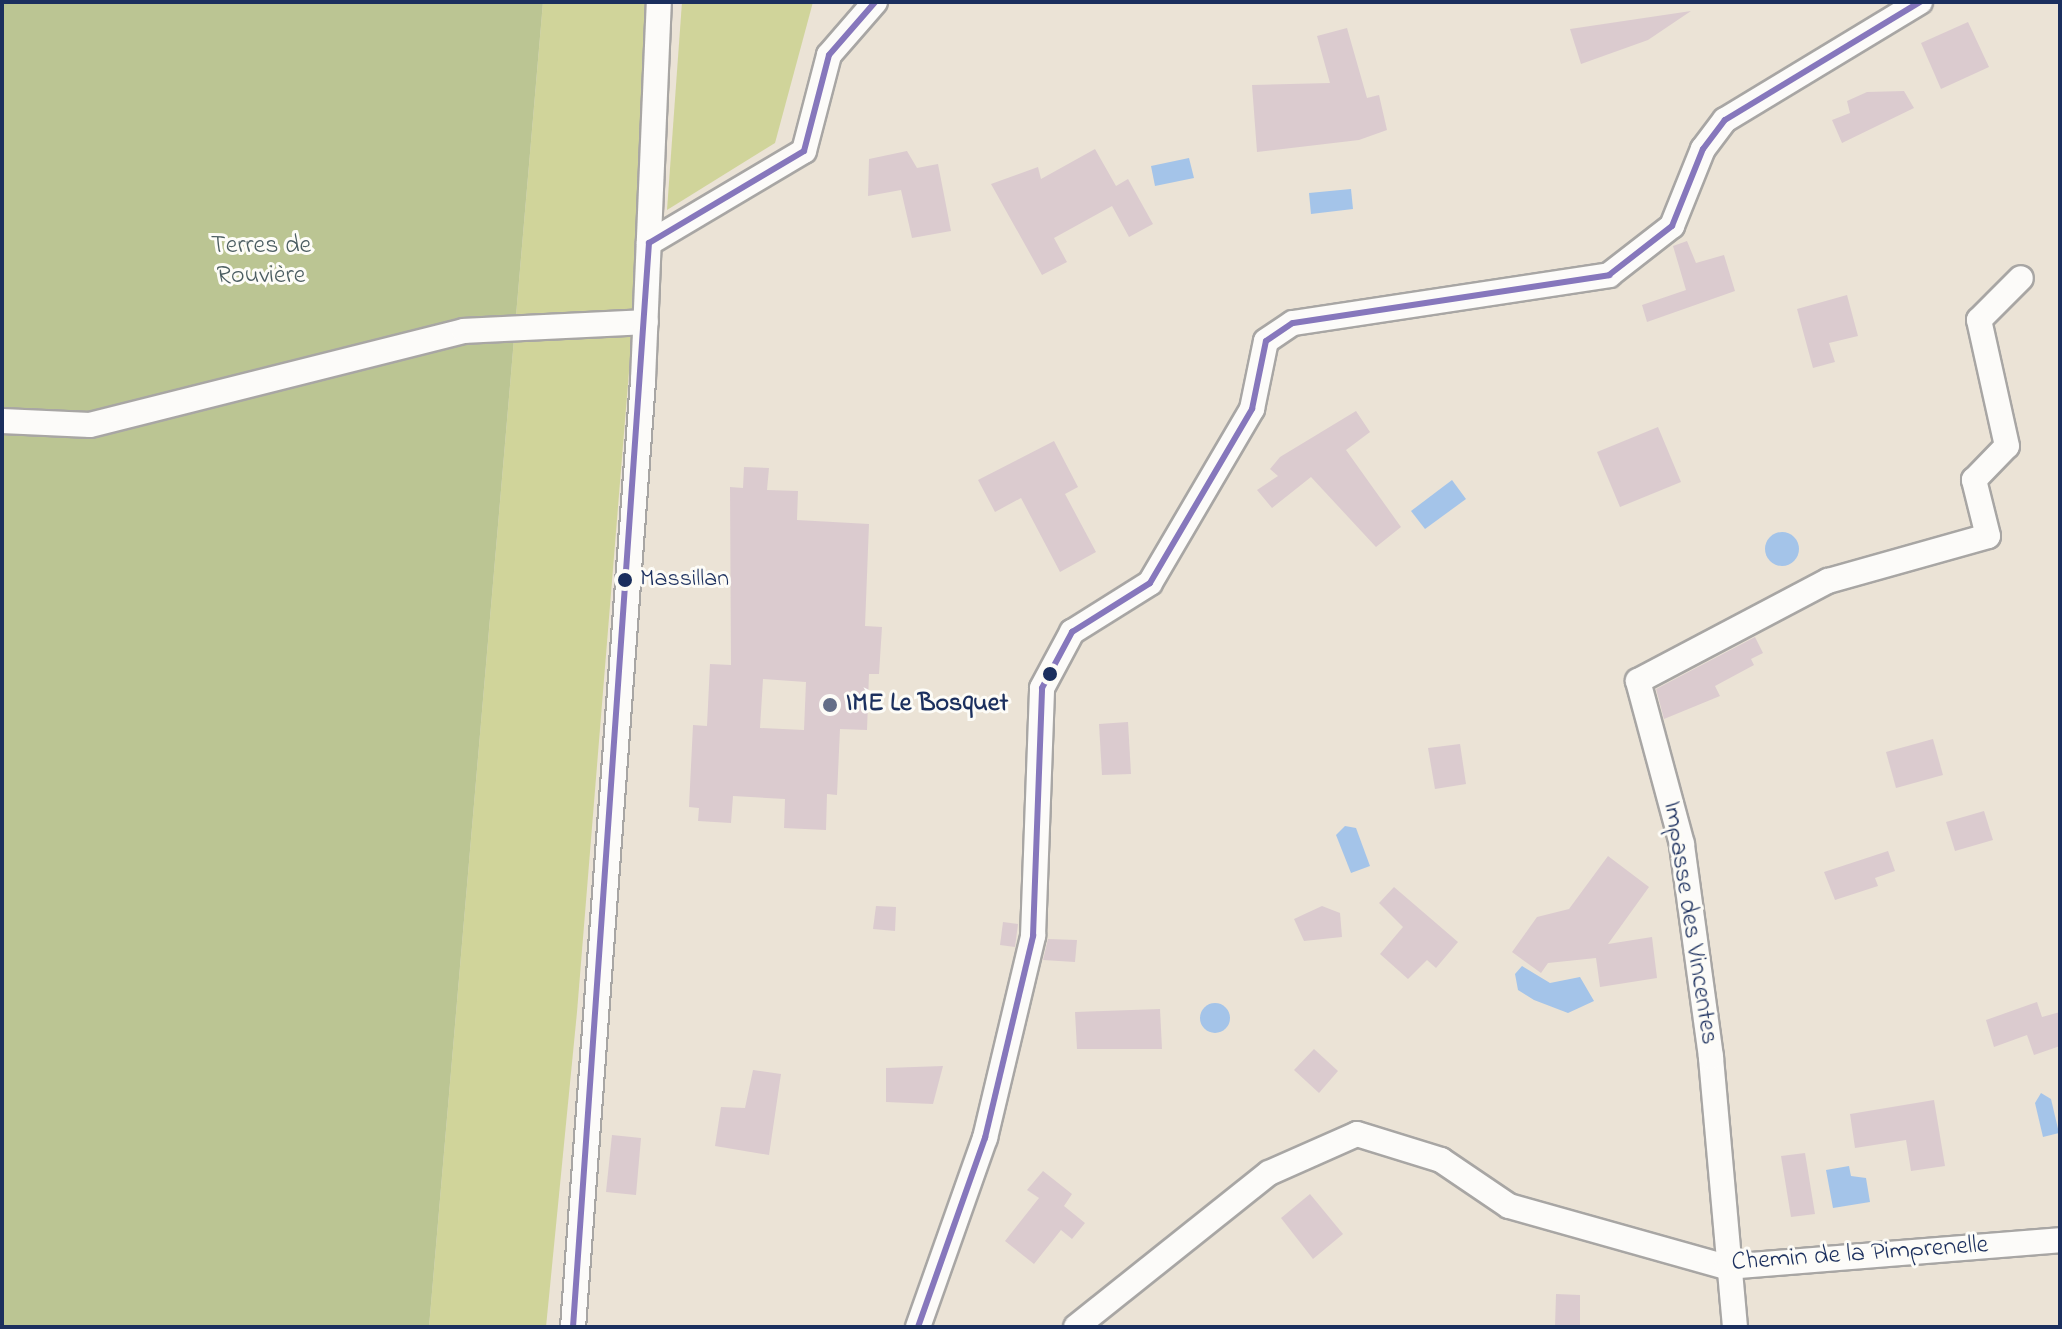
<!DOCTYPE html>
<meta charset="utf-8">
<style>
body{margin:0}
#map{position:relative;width:2062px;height:1329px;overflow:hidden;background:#ebe3d6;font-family:"Indie Flower",sans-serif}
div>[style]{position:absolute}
.green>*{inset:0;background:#d0d49a}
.forest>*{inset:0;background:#bbc593}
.water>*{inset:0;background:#a4c4e9}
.round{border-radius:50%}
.building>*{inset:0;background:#dbcbcf}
.roads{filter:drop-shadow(2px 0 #a8a6a4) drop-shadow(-2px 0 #a8a6a4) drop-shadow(0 2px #a8a6a4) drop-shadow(0 -2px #a8a6a4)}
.street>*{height:24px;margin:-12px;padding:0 12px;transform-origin:12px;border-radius:12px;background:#fcfbf9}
.bus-1>*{height:6px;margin:-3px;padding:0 3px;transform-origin:3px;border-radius:3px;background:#8677bc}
.dots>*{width:22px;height:22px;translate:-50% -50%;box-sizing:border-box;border:4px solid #fdfcf7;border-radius:50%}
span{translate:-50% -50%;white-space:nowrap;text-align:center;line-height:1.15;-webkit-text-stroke:6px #fdfcf7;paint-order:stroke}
.bus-label{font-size:24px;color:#1b2f5e}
.left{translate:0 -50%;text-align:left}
.park-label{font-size:26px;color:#4b5d61}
.poi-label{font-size:26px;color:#1b2f5e;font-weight:700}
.street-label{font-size:26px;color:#1b2f5e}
.frame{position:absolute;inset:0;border:4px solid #1b2f5e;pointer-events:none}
</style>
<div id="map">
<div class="green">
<i style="clip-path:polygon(543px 2px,659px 2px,577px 1012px,546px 1327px,429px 1327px)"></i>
<i style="clip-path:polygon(682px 2px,813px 2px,775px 143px,667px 210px)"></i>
</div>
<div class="forest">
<i style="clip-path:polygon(2px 2px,543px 2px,429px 1327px,2px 1327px)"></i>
</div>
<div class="water">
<i style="clip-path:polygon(1189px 158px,1194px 178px,1155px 186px,1151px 166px)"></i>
<i style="clip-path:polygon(1351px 189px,1353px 209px,1311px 214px,1309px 193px)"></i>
<i style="clip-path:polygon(1452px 480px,1466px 499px,1425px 529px,1411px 511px)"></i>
<i class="round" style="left:1765px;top:532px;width:34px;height:34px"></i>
<i style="clip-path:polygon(1345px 826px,1356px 828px,1370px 866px,1351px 873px,1336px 835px)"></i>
<i style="clip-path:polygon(1522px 966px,1550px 983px,1580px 977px,1594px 1001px,1568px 1013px,1534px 1000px,1518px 990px,1515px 974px)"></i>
<i class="round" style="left:1200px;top:1003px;width:30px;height:30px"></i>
<i style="clip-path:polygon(2041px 1093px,2051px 1099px,2059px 1133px,2043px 1137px,2035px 1103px)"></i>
<i style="clip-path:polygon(1849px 1166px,1851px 1176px,1866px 1178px,1870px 1202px,1833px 1208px,1826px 1170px)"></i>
</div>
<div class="building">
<i style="clip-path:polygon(1691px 11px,1648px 40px,1581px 64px,1570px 29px)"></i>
<i style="clip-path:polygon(1968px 22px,1989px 67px,1941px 89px,1921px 43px)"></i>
<i style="clip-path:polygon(1347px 28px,1367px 98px,1379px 95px,1387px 130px,1359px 140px,1257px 152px,1252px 85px,1330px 83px,1317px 36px)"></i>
<i style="clip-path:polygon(1904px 91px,1914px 108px,1842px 143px,1832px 120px,1850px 113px,1847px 101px,1867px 92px)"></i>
<i style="clip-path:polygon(1095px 149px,1116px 186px,1128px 179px,1153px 224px,1129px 237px,1112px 206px,1054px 238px,1067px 262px,1042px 275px,991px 184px,1038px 167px,1041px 179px)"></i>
<i style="clip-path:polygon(907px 151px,917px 168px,938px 164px,951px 231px,912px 238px,901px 190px,868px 196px,869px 159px)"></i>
<i style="clip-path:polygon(1687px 241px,1696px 263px,1724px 255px,1735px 291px,1647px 322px,1642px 305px,1686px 290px,1673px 246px)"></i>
<i style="clip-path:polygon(1847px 295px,1858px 336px,1829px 343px,1835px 362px,1813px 368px,1797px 309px)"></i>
<i style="clip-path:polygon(1356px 411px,1370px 432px,1346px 450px,1401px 527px,1376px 547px,1311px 477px,1272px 508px,1257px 490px,1278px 476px,1270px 469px,1280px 457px)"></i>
<i style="clip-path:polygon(1658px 427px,1681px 482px,1620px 507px,1597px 452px)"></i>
<i style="clip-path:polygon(1054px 441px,1078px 487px,1065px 494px,1096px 552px,1060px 572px,1021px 498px,995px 512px,978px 480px)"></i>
<i style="clip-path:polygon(evenodd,744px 467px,769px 468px,767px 490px,798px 491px,797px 520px,869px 524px,865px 626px,882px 627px,879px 674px,869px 674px,867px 730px,840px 729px,837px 795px,827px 794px,826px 830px,784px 828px,785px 799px,733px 796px,731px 823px,698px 821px,699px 808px,689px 807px,693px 725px,707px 726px,710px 664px,731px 665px,730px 487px,743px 488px,744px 467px,763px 679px,806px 682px,804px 730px,760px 728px,763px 679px)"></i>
<i style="clip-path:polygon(1755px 637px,1763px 653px,1751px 659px,1754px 665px,1715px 686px,1720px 696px,1664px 719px,1656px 689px)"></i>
<i style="clip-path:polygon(1128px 722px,1131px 774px,1102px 775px,1099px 724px)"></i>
<i style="clip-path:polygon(1933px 739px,1943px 775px,1896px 788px,1886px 752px)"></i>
<i style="clip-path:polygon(1460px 744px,1466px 784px,1435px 789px,1428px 748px)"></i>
<i style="clip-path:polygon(1984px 811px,1993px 840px,1955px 851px,1946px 822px)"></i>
<i style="clip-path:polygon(1888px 851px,1895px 871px,1875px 878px,1878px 886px,1835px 900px,1824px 872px)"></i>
<i style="clip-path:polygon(1608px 856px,1649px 887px,1608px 944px,1652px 937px,1657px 978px,1600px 987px,1596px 958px,1548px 963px,1541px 973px,1512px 952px,1537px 917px,1569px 909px)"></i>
<i style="clip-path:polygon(1394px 887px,1458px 942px,1436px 968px,1427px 960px,1408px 979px,1380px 954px,1403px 927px,1379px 903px)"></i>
<i style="clip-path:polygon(876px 906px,896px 907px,895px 931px,873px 929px)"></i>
<i style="clip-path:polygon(1322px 906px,1340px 913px,1342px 937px,1304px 941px,1294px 919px)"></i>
<i style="clip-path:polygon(1003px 922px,1018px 924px,1015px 947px,1000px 945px)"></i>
<i style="clip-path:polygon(1048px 939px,1077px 940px,1075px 962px,1043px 960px)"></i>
<i style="clip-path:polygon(2037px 1002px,2042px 1017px,2060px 1012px,2060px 1046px,2034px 1055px,2027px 1035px,1994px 1047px,1986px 1020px)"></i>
<i style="clip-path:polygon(1160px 1009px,1162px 1049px,1077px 1049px,1075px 1012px)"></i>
<i style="clip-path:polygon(1314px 1049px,1338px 1071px,1319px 1093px,1294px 1070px)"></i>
<i style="clip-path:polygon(943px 1066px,933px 1104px,886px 1102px,886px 1068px)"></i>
<i style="clip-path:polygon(753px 1070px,781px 1074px,769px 1155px,715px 1146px,721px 1107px,745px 1108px)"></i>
<i style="clip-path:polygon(1934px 1100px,1945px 1166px,1911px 1171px,1906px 1140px,1855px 1148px,1850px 1114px)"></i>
<i style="clip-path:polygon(612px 1135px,641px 1138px,636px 1195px,606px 1192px)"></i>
<i style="clip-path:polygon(1805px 1153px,1815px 1214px,1791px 1217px,1781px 1156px)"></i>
<i style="clip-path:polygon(1043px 1171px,1072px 1194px,1064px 1206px,1085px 1223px,1072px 1239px,1061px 1230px,1034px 1264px,1005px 1241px,1039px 1198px,1027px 1190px)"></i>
<i style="clip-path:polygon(1310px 1194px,1343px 1234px,1313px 1259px,1281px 1218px)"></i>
<i style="clip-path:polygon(1556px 1294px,1580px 1295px,1580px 1327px,1555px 1327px)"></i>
</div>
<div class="roads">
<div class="street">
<i style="left:649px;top:243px;width:180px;rotate:-30.7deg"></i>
<i style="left:804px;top:151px;width:99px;rotate:-75.4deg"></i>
<i style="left:829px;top:55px;width:70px;rotate:-49deg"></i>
<i style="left:2px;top:421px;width:88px;rotate:2.6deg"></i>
<i style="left:90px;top:425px;width:386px;rotate:-14.1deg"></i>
<i style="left:464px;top:331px;width:182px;rotate:-2.8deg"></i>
<i style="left:573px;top:1327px;width:950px;rotate:-85.77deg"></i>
<i style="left:643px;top:380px;width:378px;rotate:-87.6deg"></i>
<i style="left:918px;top:1327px;width:201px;rotate:-70.5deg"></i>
<i style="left:985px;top:1138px;width:208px;rotate:-76.6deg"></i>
<i style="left:1033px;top:936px;width:248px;rotate:-87.9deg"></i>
<i style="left:1042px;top:688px;width:64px;rotate:-61.8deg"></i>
<i style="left:1072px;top:632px;width:92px;rotate:-32.1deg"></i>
<i style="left:1150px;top:583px;width:202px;rotate:-59.6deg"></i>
<i style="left:1252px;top:409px;width:69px;rotate:-78.4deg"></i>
<i style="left:1266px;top:341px;width:32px;rotate:-34deg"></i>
<i style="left:1293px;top:323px;width:320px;rotate:-8.6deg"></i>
<i style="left:1609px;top:275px;width:80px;rotate:-37.9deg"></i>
<i style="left:1672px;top:226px;width:83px;rotate:-68.1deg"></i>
<i style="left:1703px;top:149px;width:36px;rotate:-53deg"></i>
<i style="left:1725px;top:120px;width:228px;rotate:-31.2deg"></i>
<i style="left:1076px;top:1327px;width:247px;rotate:-38.6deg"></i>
<i style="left:1269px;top:1173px;width:96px;rotate:-23.9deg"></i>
<i style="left:1357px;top:1134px;width:88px;rotate:17.2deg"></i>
<i style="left:1441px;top:1160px;width:82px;rotate:34.1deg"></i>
<i style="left:1509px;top:1206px;width:225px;rotate:15.7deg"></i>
<i style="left:1726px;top:1267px;width:335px;rotate:-4.6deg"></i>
<i style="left:1735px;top:1327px;width:271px;rotate:-95.1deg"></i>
<i style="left:1711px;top:1057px;width:215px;rotate:-97.8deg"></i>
<i style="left:1682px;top:844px;width:169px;rotate:-105.1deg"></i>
<i style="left:1638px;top:681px;width:215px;rotate:-27.8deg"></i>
<i style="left:1828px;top:581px;width:166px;rotate:-15.7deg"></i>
<i style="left:1988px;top:536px;width:58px;rotate:-104deg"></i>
<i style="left:1974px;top:480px;width:47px;rotate:-45.9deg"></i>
<i style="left:2007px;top:446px;width:129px;rotate:-102.5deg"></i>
<i style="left:1979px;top:320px;width:59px;rotate:-45deg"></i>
</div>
</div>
<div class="bus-1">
<i style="left:649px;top:243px;width:180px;rotate:-30.7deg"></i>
<i style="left:804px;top:151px;width:99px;rotate:-75.4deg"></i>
<i style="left:829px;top:55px;width:70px;rotate:-49deg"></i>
<i style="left:573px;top:1327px;width:1087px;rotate:-85.99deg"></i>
<i style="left:918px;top:1327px;width:201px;rotate:-70.5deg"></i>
<i style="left:985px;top:1138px;width:208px;rotate:-76.6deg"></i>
<i style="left:1033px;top:936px;width:248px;rotate:-87.9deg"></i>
<i style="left:1042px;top:688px;width:64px;rotate:-61.8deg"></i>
<i style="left:1072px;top:632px;width:92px;rotate:-32.1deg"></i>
<i style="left:1150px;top:583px;width:202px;rotate:-59.6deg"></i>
<i style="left:1252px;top:409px;width:69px;rotate:-78.4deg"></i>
<i style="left:1266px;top:341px;width:32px;rotate:-34deg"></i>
<i style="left:1293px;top:323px;width:320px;rotate:-8.6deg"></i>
<i style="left:1609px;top:275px;width:80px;rotate:-37.9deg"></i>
<i style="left:1672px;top:226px;width:83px;rotate:-68.1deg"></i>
<i style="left:1703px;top:149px;width:36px;rotate:-53deg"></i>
<i style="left:1725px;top:120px;width:228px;rotate:-31.2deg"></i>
</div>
<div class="dots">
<i style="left:625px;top:580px;background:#1b2f5e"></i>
<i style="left:1050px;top:674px;background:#1b2f5e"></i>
<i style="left:830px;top:705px;background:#646e88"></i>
</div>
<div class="bus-label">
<span class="left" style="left:640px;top:580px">Massillan</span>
</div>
<div class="park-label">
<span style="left:261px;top:262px">Terres de<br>Rouvière</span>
</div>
<div class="poi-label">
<span class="left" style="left:846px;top:705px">IME Le Bosquet</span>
</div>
<div class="street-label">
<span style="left:1689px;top:923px;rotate:81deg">Impasse des Vincentes</span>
<span style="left:1860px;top:1255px;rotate:-4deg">Chemin de la Pimprenelle</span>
</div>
<div class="frame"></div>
</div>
